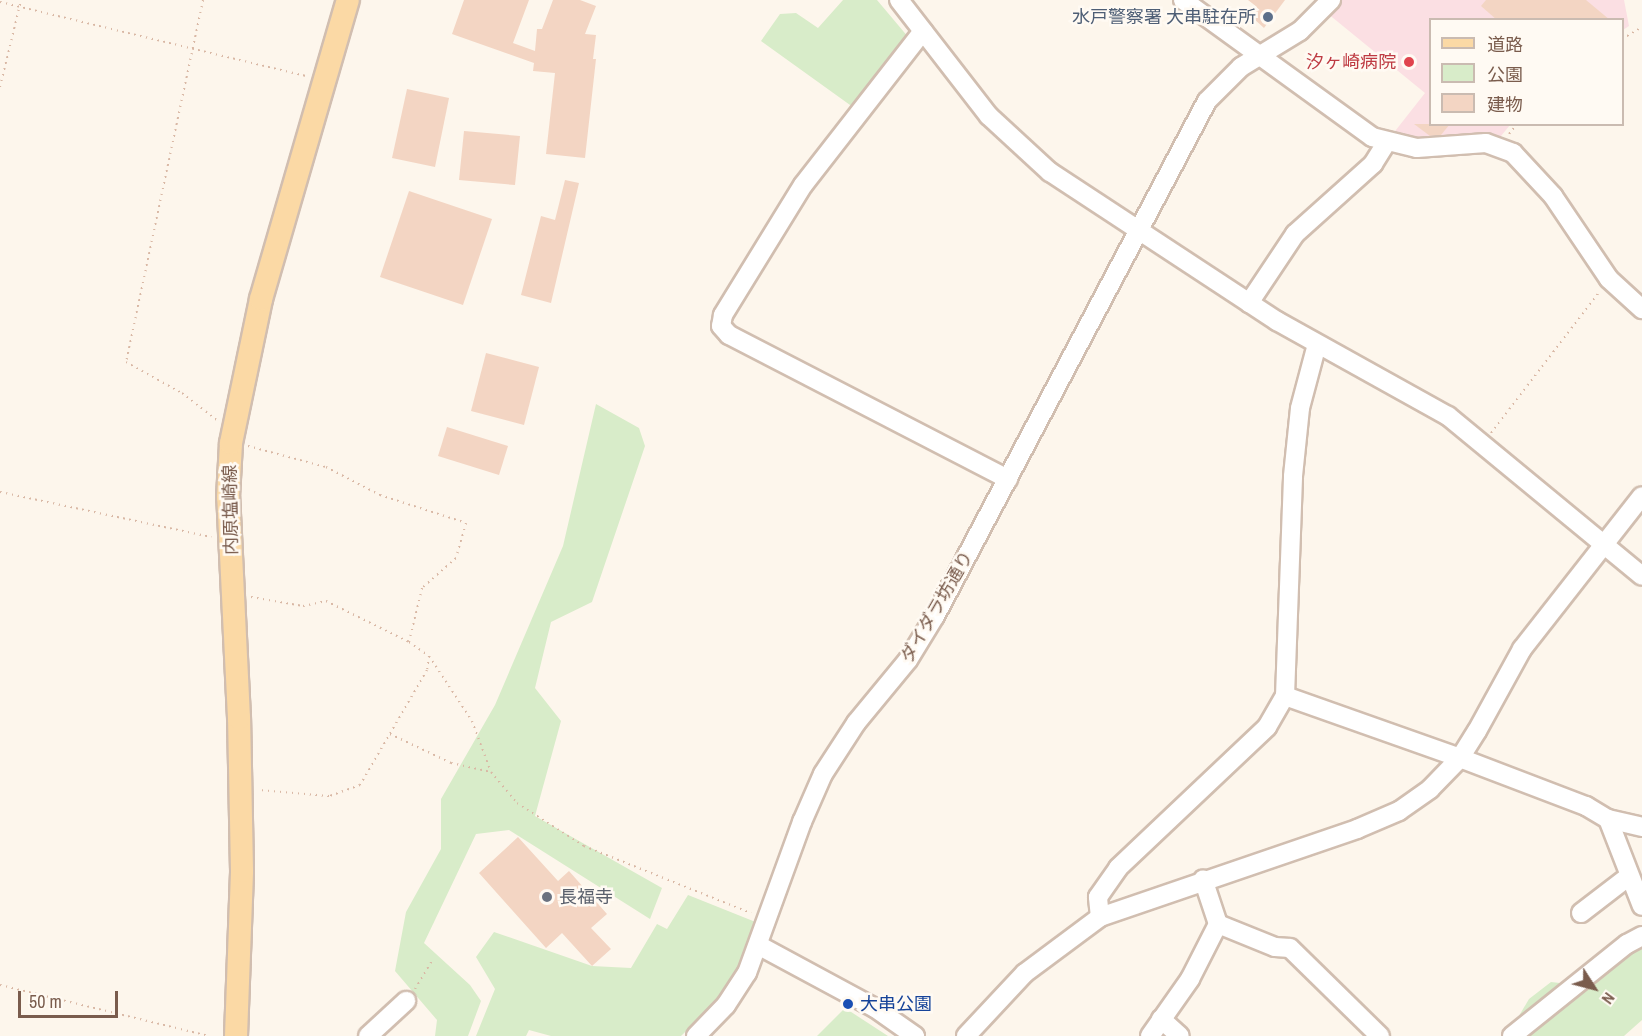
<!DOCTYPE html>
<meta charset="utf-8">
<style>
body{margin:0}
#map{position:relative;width:1642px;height:1036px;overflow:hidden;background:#fdf6ec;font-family:"Archivo Narrow","Noto Sans JP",sans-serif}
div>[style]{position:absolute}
.medical>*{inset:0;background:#fbdfe3}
.green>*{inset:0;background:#d8ecc9}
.building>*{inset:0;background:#f3d5c3}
.path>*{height:2px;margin-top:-1px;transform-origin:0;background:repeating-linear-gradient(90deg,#d9b8a5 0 1.5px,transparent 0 6px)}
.roads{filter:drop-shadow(2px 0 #d1beb0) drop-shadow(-2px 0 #d1beb0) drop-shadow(0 2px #d1beb0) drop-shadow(0 -2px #d1beb0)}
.minor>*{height:18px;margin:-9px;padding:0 9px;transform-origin:9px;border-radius:9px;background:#fff}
.major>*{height:22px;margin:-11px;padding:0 11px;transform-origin:11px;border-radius:11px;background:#fbd9a5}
.dots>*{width:16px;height:16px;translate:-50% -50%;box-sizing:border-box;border:3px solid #fffaf3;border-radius:50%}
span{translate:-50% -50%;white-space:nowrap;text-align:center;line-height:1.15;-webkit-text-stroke:5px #fffaf3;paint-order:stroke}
.service-label{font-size:18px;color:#4e5e75}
.right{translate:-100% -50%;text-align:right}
.health-label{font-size:18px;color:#be3a42}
.street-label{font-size:18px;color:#7a5c4d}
.worship-label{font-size:18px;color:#5b616d}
.left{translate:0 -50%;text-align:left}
.transit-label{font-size:18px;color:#164399}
.legend{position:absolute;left:1429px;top:18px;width:195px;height:108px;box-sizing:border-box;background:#fffaf3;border:2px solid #cabbb1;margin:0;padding:8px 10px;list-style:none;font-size:18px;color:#7a5c4d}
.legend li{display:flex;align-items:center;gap:12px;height:30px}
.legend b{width:30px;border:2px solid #cabbb1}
.north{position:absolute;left:1564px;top:958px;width:60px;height:60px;-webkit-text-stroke:4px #fffaf3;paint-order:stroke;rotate:126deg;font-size:16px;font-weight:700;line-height:24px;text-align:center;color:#7a5c4d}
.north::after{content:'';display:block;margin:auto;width:21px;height:27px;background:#7a5c4d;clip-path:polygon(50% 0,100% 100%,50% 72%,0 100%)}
.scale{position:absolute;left:18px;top:991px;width:100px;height:27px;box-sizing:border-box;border:3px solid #7a5c4d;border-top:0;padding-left:8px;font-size:18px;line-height:21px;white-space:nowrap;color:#7a5c4d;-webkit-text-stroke:4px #fffaf3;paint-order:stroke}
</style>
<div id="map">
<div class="medical">
<i style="clip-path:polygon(1340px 0,1624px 0,1629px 26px,1623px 30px,1622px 20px,1430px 20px,1430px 124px,1510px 125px,1501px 136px,1462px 137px,1435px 144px,1392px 135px,1425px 93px,1327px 13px)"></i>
</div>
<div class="green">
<i style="clip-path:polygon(843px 0,877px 0,909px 38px,857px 110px,761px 41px,780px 14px,796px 13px,818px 28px)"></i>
<i style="clip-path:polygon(596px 404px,639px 428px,645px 446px,592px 602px,551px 622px,535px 688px,561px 721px,535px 816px,662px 888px,650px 919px,509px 830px,476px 834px,424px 943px,470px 985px,481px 1001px,468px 1036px,435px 1036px,437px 1020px,395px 971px,406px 912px,441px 849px,441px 799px,495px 705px,563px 546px)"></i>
<i style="clip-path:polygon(688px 895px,758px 923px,741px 964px,716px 1002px,681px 1036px,551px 1036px,529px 1030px,526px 1036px,476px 1036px,495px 989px,476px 957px,494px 932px,592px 966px,631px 968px,657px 924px,667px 929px)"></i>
<i style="clip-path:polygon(1617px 937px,1642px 944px,1642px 1020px,1624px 1036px,1507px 1036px,1529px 999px,1551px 982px,1587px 986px)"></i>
<i style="clip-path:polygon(845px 1008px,888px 1036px,817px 1036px)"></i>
</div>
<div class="building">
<i style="clip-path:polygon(464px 0,529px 0,513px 43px,535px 51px,537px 29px,542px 29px,553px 0,580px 0,596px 6px,585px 34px,596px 35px,593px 59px,596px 59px,585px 158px,546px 154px,555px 73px,533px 71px,534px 63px,452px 34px)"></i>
<i style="clip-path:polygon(1248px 0,1285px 0,1264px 28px,1253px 18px,1257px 7px)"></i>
<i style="clip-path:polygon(1486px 0,1586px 0,1610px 20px,1497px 20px,1481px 6px)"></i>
<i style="clip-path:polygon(407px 89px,449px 98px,435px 167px,392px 158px)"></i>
<i style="clip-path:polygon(1414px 124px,1450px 124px,1441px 135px,1430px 136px)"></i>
<i style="clip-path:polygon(464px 131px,520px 136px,515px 185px,459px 180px)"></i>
<i style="clip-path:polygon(565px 180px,579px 183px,551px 303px,521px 295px,541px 216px,555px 220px)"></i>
<i style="clip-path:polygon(409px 191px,492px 219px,463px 305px,380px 277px)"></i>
<i style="clip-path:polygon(486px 353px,539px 367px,524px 425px,471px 411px)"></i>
<i style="clip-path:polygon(447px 427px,508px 446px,499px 475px,438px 456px)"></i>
<i style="clip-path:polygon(518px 837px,558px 881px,569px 871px,607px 914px,591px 928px,611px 949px,592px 966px,562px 933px,546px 948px,479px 873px)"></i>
</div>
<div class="path">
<i style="left:203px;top:0;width:370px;rotate:102deg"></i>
<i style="left:126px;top:362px;width:64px;rotate:29deg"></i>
<i style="left:182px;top:393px;width:46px;rotate:37.9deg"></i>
<i style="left:0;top:2px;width:315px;rotate:13.6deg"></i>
<i style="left:1622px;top:39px;width:23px;rotate:-31deg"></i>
<i style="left:0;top:87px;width:89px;rotate:-76.4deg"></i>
<i style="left:1509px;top:134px;width:13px;rotate:-51deg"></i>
<i style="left:1491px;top:433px;width:178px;rotate:-52.5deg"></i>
<i style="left:248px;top:446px;width:81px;rotate:15.1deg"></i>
<i style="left:326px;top:467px;width:61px;rotate:27.4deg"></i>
<i style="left:380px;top:495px;width:90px;rotate:18deg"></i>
<i style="left:466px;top:523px;width:36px;rotate:106deg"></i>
<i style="left:456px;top:558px;width:45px;rotate:138.6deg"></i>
<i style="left:422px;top:588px;width:56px;rotate:103.5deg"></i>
<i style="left:409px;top:642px;width:24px;rotate:35deg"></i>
<i style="left:429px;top:656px;width:14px;rotate:98deg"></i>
<i style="left:427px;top:670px;width:133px;rotate:120.2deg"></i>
<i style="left:360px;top:785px;width:33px;rotate:160deg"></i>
<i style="left:329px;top:796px;width:70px;rotate:-175.1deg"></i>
<i style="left:0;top:492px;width:216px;rotate:12deg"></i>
<i style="left:251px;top:597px;width:53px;rotate:9.8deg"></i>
<i style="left:303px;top:606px;width:24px;rotate:-12deg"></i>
<i style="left:326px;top:601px;width:93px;rotate:26.3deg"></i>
<i style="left:429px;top:656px;width:78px;rotate:56.5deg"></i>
<i style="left:472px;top:721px;width:54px;rotate:69.6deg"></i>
<i style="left:491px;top:772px;width:40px;rotate:50deg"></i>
<i style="left:517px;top:803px;width:80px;rotate:32.7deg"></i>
<i style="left:584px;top:846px;width:180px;rotate:21.9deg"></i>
<i style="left:390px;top:734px;width:68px;rotate:25.4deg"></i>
<i style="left:451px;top:763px;width:41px;rotate:12.7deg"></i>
<i style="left:0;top:985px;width:215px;rotate:13.7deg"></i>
<i style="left:415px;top:989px;width:33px;rotate:-59deg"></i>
</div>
<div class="roads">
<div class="minor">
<i style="left:899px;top:0;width:147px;rotate:52.2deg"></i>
<i style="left:989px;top:116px;width:83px;rotate:42.6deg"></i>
<i style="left:1050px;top:172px;width:272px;rotate:33.3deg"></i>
<i style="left:1277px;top:321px;width:196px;rotate:29.1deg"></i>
<i style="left:1448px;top:416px;width:251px;rotate:39.5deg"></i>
<i style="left:1183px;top:0;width:233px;rotate:35.9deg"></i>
<i style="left:1372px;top:137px;width:46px;rotate:13.7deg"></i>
<i style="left:1417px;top:148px;width:69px;rotate:-4.1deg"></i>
<i style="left:1486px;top:143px;width:29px;rotate:20deg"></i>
<i style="left:1513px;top:153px;width:59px;rotate:47.1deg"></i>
<i style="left:1553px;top:196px;width:100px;rotate:56deg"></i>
<i style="left:1609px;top:279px;width:45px;rotate:42.3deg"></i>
<i style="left:923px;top:31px;width:195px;rotate:127.9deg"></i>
<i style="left:803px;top:185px;width:153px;rotate:121.6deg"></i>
<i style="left:723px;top:315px;width:11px;rotate:100deg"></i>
<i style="left:721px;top:326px;width:12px;rotate:48deg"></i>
<i style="left:729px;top:335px;width:314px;rotate:27.3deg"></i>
<i style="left:1249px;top:303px;width:83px;rotate:-56.3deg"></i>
<i style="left:1295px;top:234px;width:105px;rotate:-41.9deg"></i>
<i style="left:1373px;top:164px;width:25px;rotate:-58deg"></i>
<i style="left:1285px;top:696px;width:186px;rotate:19.5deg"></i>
<i style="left:1460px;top:758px;width:135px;rotate:20.9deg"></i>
<i style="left:1586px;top:806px;width:26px;rotate:31deg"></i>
<i style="left:1608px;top:819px;width:35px;rotate:13deg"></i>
<i style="left:1608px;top:819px;width:93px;rotate:68.7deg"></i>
<i style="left:1581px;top:913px;width:61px;rotate:-37.6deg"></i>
<i style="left:1100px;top:917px;width:20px;rotate:-96deg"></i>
<i style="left:1098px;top:897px;width:35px;rotate:-55deg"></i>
<i style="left:1118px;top:868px;width:205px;rotate:-43.4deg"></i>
<i style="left:1267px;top:727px;width:36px;rotate:-60deg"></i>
<i style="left:1285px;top:696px;width:220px;rotate:-87.9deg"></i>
<i style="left:1293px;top:476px;width:68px;rotate:-84.1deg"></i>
<i style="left:1300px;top:408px;width:66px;rotate:-75.1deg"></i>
<i style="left:1218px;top:924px;width:61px;rotate:22deg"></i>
<i style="left:1275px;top:947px;width:15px;rotate:4deg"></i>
<i style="left:1290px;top:948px;width:126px;rotate:44.4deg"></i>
<i style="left:758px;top:945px;width:133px;rotate:28.3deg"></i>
<i style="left:875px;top:1008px;width:49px;rotate:35deg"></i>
<i style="left:1161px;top:1019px;width:25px;rotate:42deg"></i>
<i style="left:368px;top:1036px;width:52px;rotate:-42.6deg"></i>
<i style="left:696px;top:1036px;width:43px;rotate:-45.9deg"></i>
<i style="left:726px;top:1005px;width:38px;rotate:-57deg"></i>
<i style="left:747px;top:973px;width:161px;rotate:-70deg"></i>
<i style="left:802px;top:822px;width:52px;rotate:-66.4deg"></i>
<i style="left:823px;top:774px;width:61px;rotate:-57.1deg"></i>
<i style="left:856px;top:723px;width:82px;rotate:-50.5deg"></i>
<i style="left:908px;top:660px;width:52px;rotate:-58.5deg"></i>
<i style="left:935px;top:616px;width:582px;rotate:-62.16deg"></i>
<i style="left:1207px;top:101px;width:48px;rotate:-45deg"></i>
<i style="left:1241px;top:67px;width:69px;rotate:-31.4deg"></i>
<i style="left:1300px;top:31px;width:44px;rotate:-45deg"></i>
<i style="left:966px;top:1036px;width:86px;rotate:-46.9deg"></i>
<i style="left:1025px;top:973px;width:94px;rotate:-36.7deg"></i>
<i style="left:1100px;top:917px;width:272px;rotate:-18.9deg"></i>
<i style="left:1357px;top:829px;width:46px;rotate:-23.2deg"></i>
<i style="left:1399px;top:811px;width:38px;rotate:-35deg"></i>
<i style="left:1430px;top:789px;width:43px;rotate:-45.9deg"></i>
<i style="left:1460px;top:758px;width:32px;rotate:-58deg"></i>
<i style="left:1477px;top:731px;width:94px;rotate:-61.2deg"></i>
<i style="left:1522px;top:649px;width:194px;rotate:-51.9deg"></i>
<i style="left:1150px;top:1036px;width:70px;rotate:-54.9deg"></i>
<i style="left:1190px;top:979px;width:62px;rotate:-63deg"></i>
<i style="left:1218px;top:924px;width:47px;rotate:-108.4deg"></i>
<i style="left:1512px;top:1036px;width:147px;rotate:-38.7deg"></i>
<i style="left:1627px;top:944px;width:17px;rotate:-28deg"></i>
</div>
<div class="major">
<i style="left:236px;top:1036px;width:165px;rotate:-87.9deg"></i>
<i style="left:242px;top:871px;width:153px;rotate:-91.1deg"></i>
<i style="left:239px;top:718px;width:221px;rotate:-92.8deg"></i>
<i style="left:228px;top:497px;width:54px;rotate:-86.8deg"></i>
<i style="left:231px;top:443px;width:147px;rotate:-78.2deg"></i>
<i style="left:261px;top:299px;width:311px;rotate:-73.8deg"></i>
</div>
</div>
<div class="dots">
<i style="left:1268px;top:17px;background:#5c6f8a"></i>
<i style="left:1409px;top:62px;background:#e0444e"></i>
<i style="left:547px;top:897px;background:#6b7280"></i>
<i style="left:848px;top:1004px;background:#1a4fb4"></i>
</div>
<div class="service-label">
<span class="right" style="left:1256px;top:17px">水戸警察署 大串駐在所</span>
</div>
<div class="health-label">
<span class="right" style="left:1396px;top:62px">汐ヶ崎病院</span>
</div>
<div class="street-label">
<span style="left:231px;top:510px;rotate:-91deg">内原塩崎線</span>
<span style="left:937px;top:607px;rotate:-60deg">ダイダラ坊通り</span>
</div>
<div class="worship-label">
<span class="left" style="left:559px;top:897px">長福寺</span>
</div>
<div class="transit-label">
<span class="left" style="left:860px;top:1004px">大串公園</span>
</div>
<ul class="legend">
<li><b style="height:8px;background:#fbd9a5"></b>道路</li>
<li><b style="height:16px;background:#d8ecc9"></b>公園</li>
<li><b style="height:16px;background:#f3d5c3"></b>建物</li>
</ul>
<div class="north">N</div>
<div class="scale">50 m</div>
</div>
